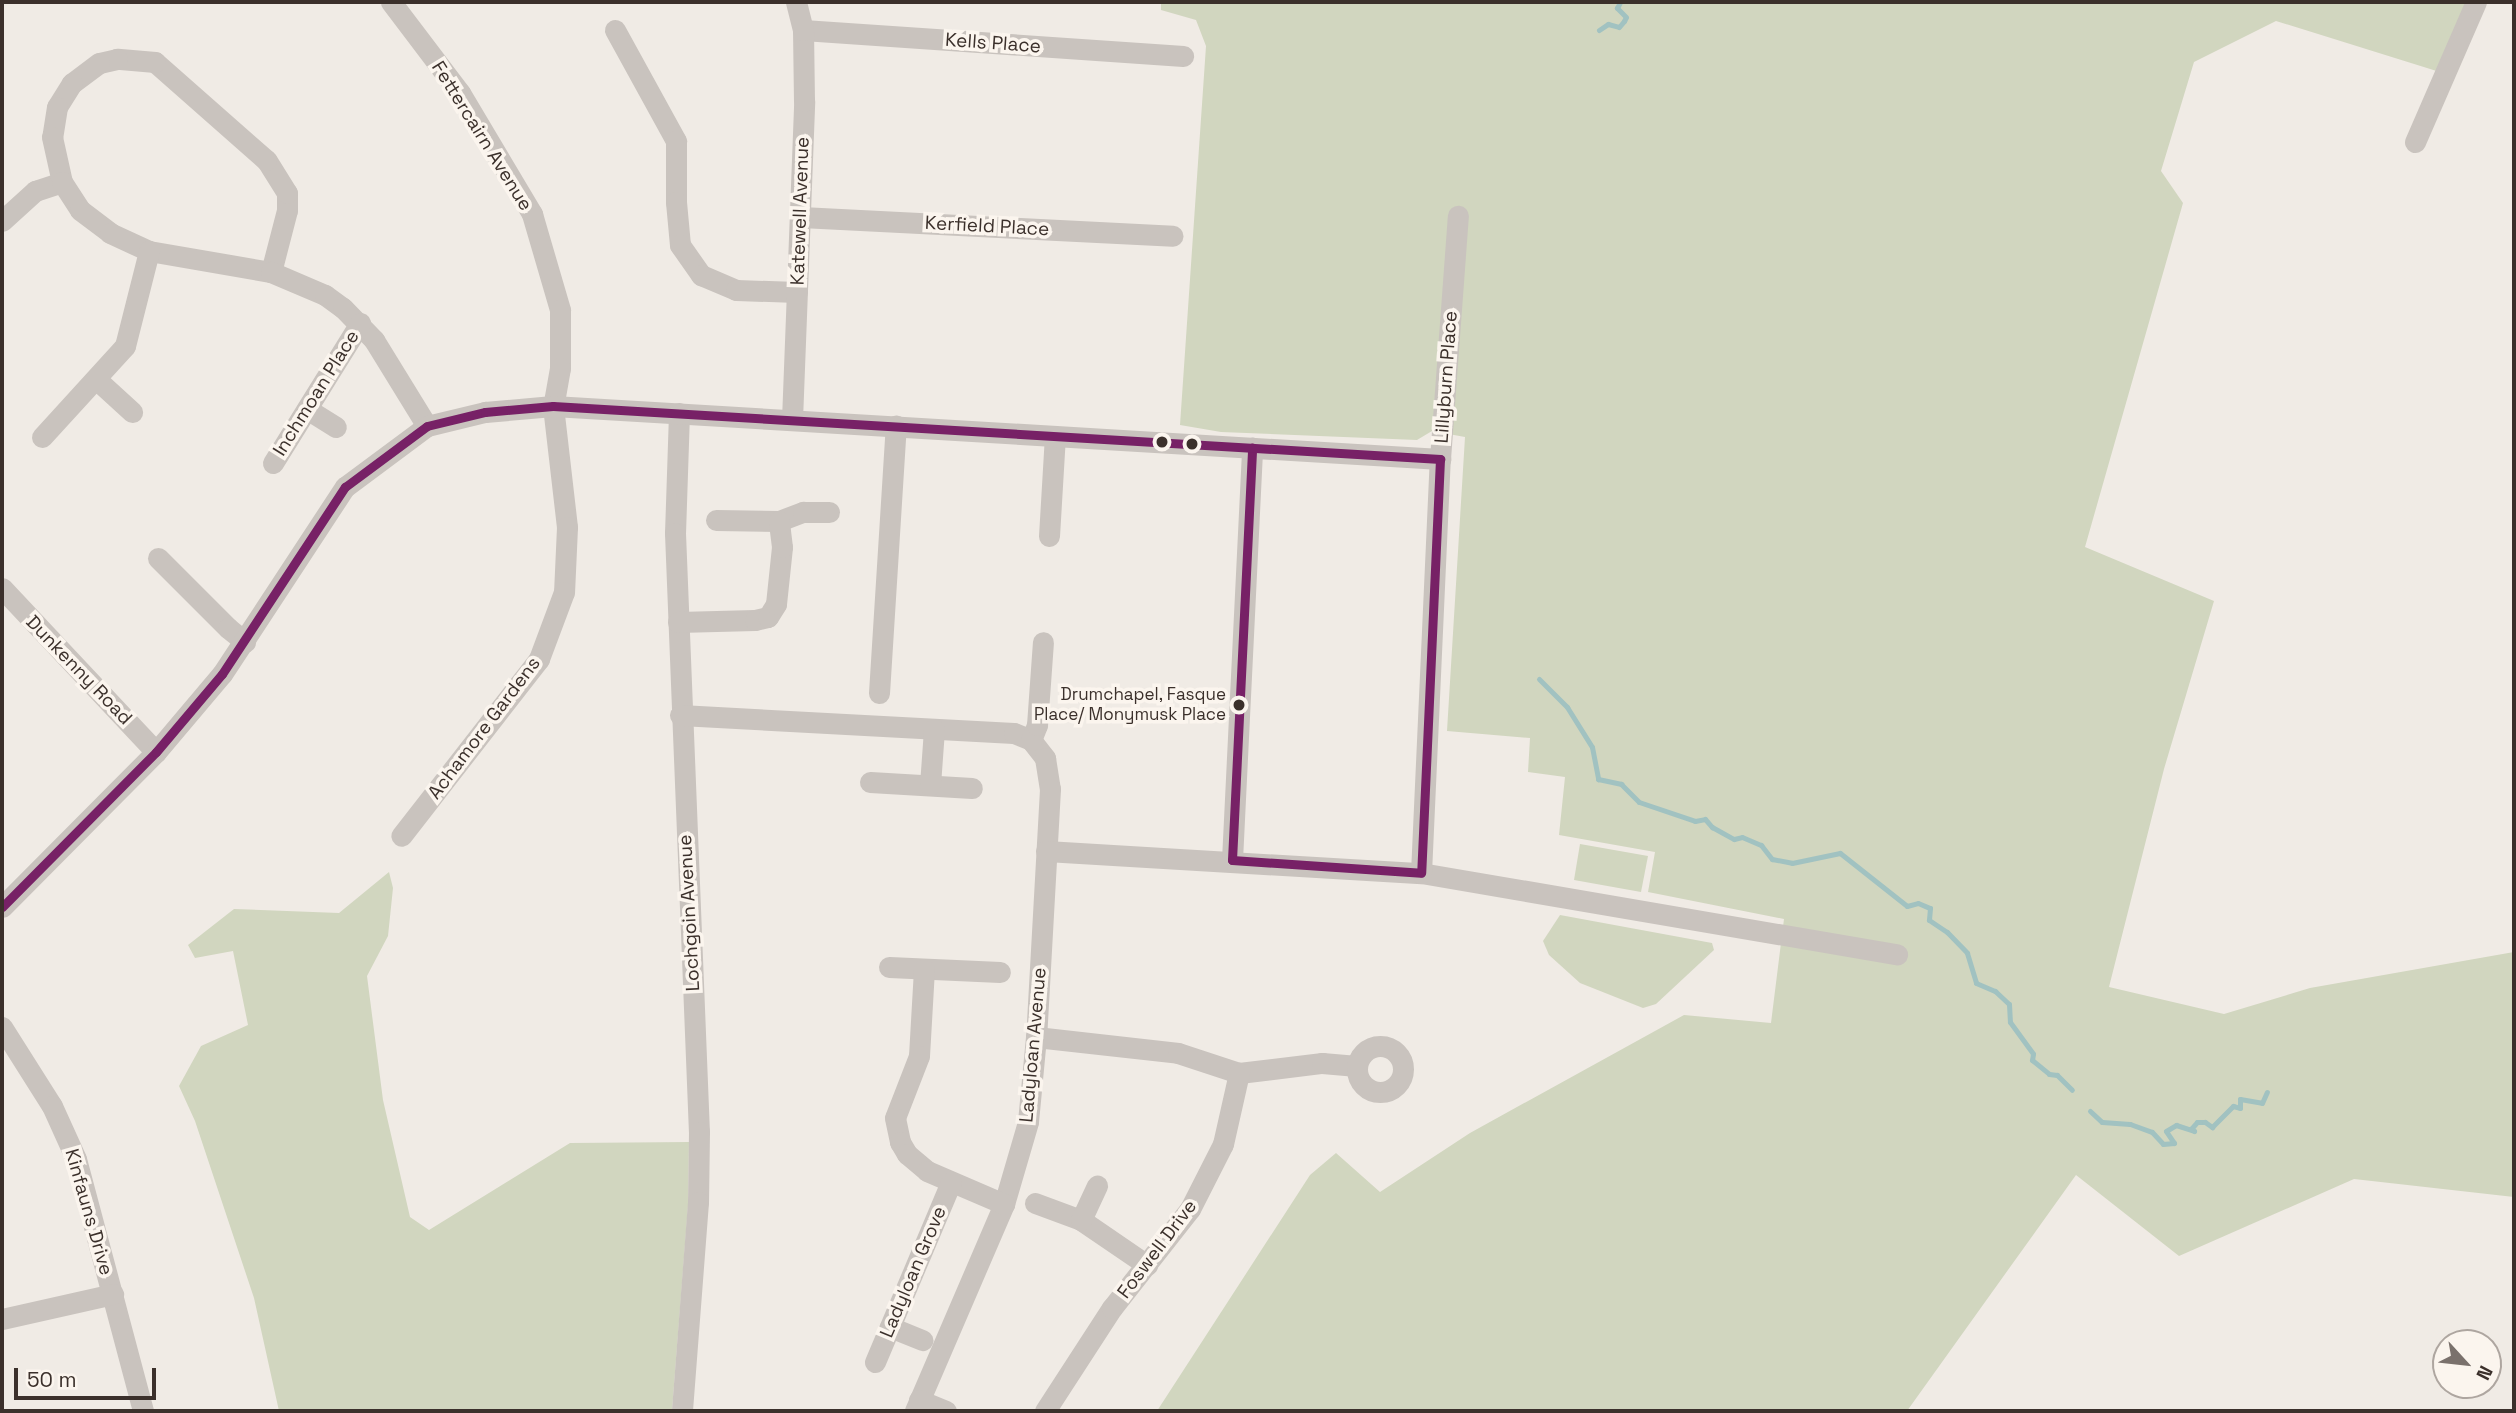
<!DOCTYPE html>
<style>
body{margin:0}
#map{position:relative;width:2516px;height:1413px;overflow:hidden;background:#f0ebe5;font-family:"Space Grotesk",sans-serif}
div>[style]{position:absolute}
.green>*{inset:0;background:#d1d6bf}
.stream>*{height:5px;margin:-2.5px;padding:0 2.5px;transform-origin:2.5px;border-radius:2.5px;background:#a1c2c1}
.minor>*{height:21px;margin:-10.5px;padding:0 10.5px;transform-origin:10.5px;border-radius:10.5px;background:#c9c3be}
.minor>.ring{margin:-10.5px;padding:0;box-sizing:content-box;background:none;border:21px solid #c9c3be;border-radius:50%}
.bus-1>*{height:9px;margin:-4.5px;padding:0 4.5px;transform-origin:4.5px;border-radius:4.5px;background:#772166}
.dots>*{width:19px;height:19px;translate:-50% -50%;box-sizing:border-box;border:4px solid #fbf5ee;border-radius:50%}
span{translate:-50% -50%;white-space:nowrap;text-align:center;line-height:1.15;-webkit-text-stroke:7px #fbf5ee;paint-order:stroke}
.bus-label{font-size:17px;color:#3b302b}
.right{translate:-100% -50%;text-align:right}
.street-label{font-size:19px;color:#3b302b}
.frame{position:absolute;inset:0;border:4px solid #3b302b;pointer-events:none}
.north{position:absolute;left:2432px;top:1329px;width:70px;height:70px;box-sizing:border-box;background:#fbf5ee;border:2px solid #aea6a0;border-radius:50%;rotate:117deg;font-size:19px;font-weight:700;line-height:28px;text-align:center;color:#3b302b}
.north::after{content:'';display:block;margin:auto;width:24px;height:32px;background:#7a716c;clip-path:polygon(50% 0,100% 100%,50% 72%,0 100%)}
.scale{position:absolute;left:14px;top:1368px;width:142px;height:32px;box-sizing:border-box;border:4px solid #3b302b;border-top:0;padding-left:9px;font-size:21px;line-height:24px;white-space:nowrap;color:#3b302b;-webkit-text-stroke:5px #fbf5ee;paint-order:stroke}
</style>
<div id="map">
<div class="green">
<i style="clip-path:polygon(1161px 2px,2473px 2px,2443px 73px,2276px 21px,2194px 62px,2161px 171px,2183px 203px,2085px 547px,2214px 601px,2164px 769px,2109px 987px,2224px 1014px,2310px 988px,2514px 952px,2514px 1197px,2354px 1179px,2179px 1256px,2076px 1175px,1907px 1411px,1157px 1411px,1310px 1175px,1336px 1153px,1380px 1192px,1470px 1133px,1684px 1015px,1771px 1023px,1784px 919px,1648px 892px,1655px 852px,1559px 835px,1565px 777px,1528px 772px,1530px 738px,1447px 731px,1465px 437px,1432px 431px,1417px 440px,1221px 432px,1180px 425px,1206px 46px,1196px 20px,1161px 10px)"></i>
<i style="clip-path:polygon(1580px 844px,1648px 856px,1641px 892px,1574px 880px)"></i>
<i style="clip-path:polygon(389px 872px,393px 888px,388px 936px,367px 976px,383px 1100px,410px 1217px,429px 1230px,570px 1143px,689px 1142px,688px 1206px,672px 1411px,279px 1411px,254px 1298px,195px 1121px,179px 1086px,201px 1046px,248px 1025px,233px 951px,195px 958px,188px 945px,234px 909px,339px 913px)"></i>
<i style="clip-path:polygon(1560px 915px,1712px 943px,1714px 950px,1656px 1004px,1643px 1008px,1580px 983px,1549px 955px,1543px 941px)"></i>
</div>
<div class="stream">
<i style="left:1599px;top:30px;width:11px;rotate:-34deg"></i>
<i style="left:1608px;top:24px;width:11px;rotate:15deg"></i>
<i style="left:1619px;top:27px;width:8px;rotate:-50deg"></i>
<i style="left:1624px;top:21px;width:4px;rotate:-63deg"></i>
<i style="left:1626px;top:17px;width:13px;rotate:-135deg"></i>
<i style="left:1617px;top:8px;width:7px;rotate:-63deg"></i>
<i style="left:1539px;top:679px;width:40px;rotate:45deg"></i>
<i style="left:1567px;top:707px;width:47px;rotate:58deg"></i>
<i style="left:1592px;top:747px;width:33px;rotate:79deg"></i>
<i style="left:1598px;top:779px;width:24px;rotate:12deg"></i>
<i style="left:1621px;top:784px;width:25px;rotate:45deg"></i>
<i style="left:1639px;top:802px;width:59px;rotate:18.7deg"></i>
<i style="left:1695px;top:821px;width:10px;rotate:-11deg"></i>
<i style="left:1705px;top:819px;width:11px;rotate:49deg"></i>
<i style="left:1712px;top:827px;width:25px;rotate:29deg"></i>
<i style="left:1734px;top:839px;width:8px;rotate:-14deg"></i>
<i style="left:1742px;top:837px;width:21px;rotate:23deg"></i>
<i style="left:1761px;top:845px;width:18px;rotate:52deg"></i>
<i style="left:1772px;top:859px;width:20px;rotate:11deg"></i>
<i style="left:1792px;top:863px;width:49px;rotate:-11.8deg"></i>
<i style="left:1840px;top:853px;width:85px;rotate:38.3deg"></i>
<i style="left:1907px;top:906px;width:11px;rotate:-15deg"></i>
<i style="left:1918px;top:903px;width:13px;rotate:23deg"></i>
<i style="left:1930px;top:908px;width:12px;rotate:95deg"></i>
<i style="left:1929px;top:920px;width:22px;rotate:34deg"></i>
<i style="left:1947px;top:932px;width:29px;rotate:46deg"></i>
<i style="left:1967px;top:953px;width:31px;rotate:73deg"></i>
<i style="left:1976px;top:983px;width:21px;rotate:23deg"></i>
<i style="left:1995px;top:991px;width:19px;rotate:43deg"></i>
<i style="left:2009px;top:1004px;width:18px;rotate:87deg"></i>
<i style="left:2010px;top:1022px;width:39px;rotate:54deg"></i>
<i style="left:2033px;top:1054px;width:6px;rotate:99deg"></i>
<i style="left:2032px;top:1060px;width:22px;rotate:39deg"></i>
<i style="left:2049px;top:1074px;width:8px;rotate:7deg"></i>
<i style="left:2057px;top:1075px;width:21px;rotate:45deg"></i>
<i style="left:2090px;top:1111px;width:16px;rotate:43deg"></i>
<i style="left:2102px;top:1122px;width:28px;rotate:4deg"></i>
<i style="left:2130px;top:1124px;width:23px;rotate:20deg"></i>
<i style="left:2152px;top:1132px;width:16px;rotate:47deg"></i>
<i style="left:2163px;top:1144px;width:11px;rotate:-5deg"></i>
<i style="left:2174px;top:1143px;width:14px;rotate:-124deg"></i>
<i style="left:2166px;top:1131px;width:12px;rotate:-31deg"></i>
<i style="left:2176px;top:1125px;width:19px;rotate:18deg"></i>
<i style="left:2194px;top:1131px;width:4px;rotate:-146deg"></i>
<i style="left:2191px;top:1129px;width:9px;rotate:-49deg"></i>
<i style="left:2197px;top:1122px;width:8px"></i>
<i style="left:2205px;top:1122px;width:9px;rotate:36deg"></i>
<i style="left:2212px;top:1127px;width:30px;rotate:-45deg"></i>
<i style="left:2233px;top:1106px;width:7px;rotate:16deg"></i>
<i style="left:2240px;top:1108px;width:9px;rotate:-90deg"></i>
<i style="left:2240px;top:1099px;width:22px;rotate:10deg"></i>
<i style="left:2262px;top:1103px;width:12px;rotate:-66deg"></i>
</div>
<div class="minor">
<i style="left:391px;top:2px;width:114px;rotate:52.8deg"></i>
<i style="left:460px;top:93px;width:141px;rotate:59.2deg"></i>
<i style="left:532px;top:214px;width:100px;rotate:73.7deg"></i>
<i style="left:560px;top:310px;width:58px;rotate:90deg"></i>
<i style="left:560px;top:368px;width:39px;rotate:100deg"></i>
<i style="left:553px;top:406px;width:122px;rotate:83.4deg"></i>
<i style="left:567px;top:527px;width:65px;rotate:92.6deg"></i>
<i style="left:564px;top:592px;width:72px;rotate:110.5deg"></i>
<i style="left:539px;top:659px;width:224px;rotate:127.9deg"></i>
<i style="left:615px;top:30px;width:127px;rotate:61.2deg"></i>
<i style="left:676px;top:141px;width:61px;rotate:90deg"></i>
<i style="left:676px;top:202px;width:43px;rotate:84.7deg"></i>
<i style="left:680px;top:245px;width:37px;rotate:55deg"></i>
<i style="left:701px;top:275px;width:38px;rotate:23deg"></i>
<i style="left:736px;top:290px;width:61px;rotate:1.9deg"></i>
<i style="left:803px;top:30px;width:381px;rotate:3.9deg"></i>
<i style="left:2415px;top:142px;width:153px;rotate:-66.5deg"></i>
<i style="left:801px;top:217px;width:372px;rotate:2.9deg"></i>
<i style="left:2px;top:221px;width:45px;rotate:-42.3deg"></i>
<i style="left:35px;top:191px;width:28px;rotate:-18deg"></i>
<i style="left:271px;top:272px;width:64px;rotate:-75.5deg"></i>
<i style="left:287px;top:210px;width:17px;rotate:-90deg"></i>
<i style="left:287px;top:193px;width:39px;rotate:-122deg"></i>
<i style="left:266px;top:160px;width:148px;rotate:-138.6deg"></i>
<i style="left:155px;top:62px;width:38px;rotate:-175deg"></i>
<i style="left:117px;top:59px;width:18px;rotate:167deg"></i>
<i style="left:99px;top:63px;width:34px;rotate:143deg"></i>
<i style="left:72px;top:83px;width:28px;rotate:122deg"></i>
<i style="left:57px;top:107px;width:30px;rotate:99deg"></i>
<i style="left:52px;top:137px;width:46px;rotate:77.5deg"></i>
<i style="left:62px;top:182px;width:33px;rotate:57deg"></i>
<i style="left:80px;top:210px;width:38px;rotate:37deg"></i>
<i style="left:110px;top:233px;width:43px;rotate:24.8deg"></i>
<i style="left:149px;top:251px;width:124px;rotate:9.8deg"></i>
<i style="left:271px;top:272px;width:59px;rotate:23.1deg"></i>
<i style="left:325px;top:295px;width:22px;rotate:36deg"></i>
<i style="left:343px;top:308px;width:45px;rotate:45.9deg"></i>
<i style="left:374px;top:340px;width:101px;rotate:58.4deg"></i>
<i style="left:96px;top:379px;width:49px;rotate:42.5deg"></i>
<i style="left:307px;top:409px;width:34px;rotate:32deg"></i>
<i style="left:679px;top:413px;width:120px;rotate:91.9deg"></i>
<i style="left:675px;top:533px;width:599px;rotate:87.71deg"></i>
<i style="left:699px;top:1132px;width:70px;rotate:90.8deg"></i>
<i style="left:698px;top:1202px;width:210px;rotate:94.4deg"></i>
<i style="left:792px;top:420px;width:319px;rotate:-87.8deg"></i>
<i style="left:804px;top:101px;width:71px;rotate:-90.8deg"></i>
<i style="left:803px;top:30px;width:29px;rotate:-104deg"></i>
<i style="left:42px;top:437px;width:123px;rotate:-47.6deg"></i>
<i style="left:125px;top:346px;width:98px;rotate:-75.8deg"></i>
<i style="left:273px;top:463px;width:165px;rotate:-58.1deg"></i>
<i style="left:716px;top:520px;width:63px;rotate:0.9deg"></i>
<i style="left:779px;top:521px;width:26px;rotate:-21deg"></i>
<i style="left:803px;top:512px;width:26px"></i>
<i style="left:1049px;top:536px;width:100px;rotate:-86.6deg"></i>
<i style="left:158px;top:558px;width:99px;rotate:45deg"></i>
<i style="left:228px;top:628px;width:22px;rotate:39deg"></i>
<i style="left:2px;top:588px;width:225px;rotate:46.8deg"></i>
<i style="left:678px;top:622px;width:77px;rotate:-1.5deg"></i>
<i style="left:755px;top:620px;width:13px;rotate:-13deg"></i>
<i style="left:768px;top:617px;width:15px;rotate:-58deg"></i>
<i style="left:776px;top:604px;width:57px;rotate:-84deg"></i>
<i style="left:782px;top:547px;width:26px;rotate:-97deg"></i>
<i style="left:879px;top:693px;width:268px;rotate:-86.4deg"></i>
<i style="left:680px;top:715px;width:334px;rotate:3.1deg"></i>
<i style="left:1014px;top:733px;width:18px;rotate:22deg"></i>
<i style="left:1031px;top:740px;width:23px;rotate:52deg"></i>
<i style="left:1045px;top:758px;width:31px;rotate:81deg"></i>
<i style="left:1050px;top:789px;width:248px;rotate:93.2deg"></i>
<i style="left:1036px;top:1037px;width:85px;rotate:95.4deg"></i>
<i style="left:1028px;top:1122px;width:85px;rotate:106.3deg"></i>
<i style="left:1004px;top:1204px;width:225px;rotate:113.3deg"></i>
<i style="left:1031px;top:740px;width:16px;rotate:-68deg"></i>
<i style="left:1037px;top:725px;width:83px;rotate:-85.9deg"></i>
<i style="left:870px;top:782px;width:102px;rotate:3.4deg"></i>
<i style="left:930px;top:785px;width:56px;rotate:-85.9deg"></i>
<i style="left:1046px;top:851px;width:376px;rotate:3.4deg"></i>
<i style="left:1421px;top:873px;width:483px;rotate:9.7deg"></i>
<i style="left:1232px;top:860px;width:413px;rotate:-87.2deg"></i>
<i style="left:1421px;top:873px;width:414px;rotate:-87.4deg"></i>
<i style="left:1440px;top:459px;width:244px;rotate:-85.8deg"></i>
<i style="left:2px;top:907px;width:218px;rotate:-45.2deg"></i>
<i style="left:156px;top:752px;width:102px;rotate:-49.8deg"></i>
<i style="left:222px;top:674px;width:224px;rotate:-56.7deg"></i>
<i style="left:345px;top:487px;width:102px;rotate:-36.6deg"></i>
<i style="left:427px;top:426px;width:60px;rotate:-13.6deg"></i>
<i style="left:485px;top:412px;width:68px;rotate:-5deg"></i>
<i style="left:553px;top:406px;width:889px;rotate:3.42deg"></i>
<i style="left:889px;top:967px;width:111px;rotate:2.6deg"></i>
<i style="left:924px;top:969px;width:87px;rotate:93.3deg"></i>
<i style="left:919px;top:1056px;width:66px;rotate:111.2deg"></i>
<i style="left:895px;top:1118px;width:25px;rotate:78deg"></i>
<i style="left:900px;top:1142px;width:14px;rotate:60deg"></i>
<i style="left:907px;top:1154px;width:26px;rotate:40deg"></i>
<i style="left:927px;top:1171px;width:84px;rotate:23.2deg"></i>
<i style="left:2px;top:1027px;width:93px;rotate:57.7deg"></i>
<i style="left:52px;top:1106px;width:58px;rotate:65.6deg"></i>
<i style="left:76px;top:1159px;width:261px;rotate:75.1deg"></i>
<i style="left:1036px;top:1037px;width:143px;rotate:6.4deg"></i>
<i style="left:1178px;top:1053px;width:64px;rotate:18.2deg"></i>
<i style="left:1239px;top:1073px;width:84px;rotate:-6.9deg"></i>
<i style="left:1322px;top:1063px;width:35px;rotate:5deg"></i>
<i class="ring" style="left:1357px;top:1046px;width:25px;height:25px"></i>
<i style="left:1035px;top:1203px;width:49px;rotate:20.3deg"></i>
<i style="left:1081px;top:1220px;width:80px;rotate:34.3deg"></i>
<i style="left:1081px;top:1220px;width:38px;rotate:-65deg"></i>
<i style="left:2px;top:1319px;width:114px;rotate:-12.7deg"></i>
<i style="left:890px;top:1327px;width:35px;rotate:22deg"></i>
<i style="left:875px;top:1362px;width:195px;rotate:-67.1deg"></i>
<i style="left:919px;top:1400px;width:29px;rotate:22deg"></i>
<i style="left:1045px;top:1411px;width:123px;rotate:-57deg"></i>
<i style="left:1112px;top:1308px;width:126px;rotate:-51.8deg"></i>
<i style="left:1190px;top:1209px;width:73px;rotate:-63.1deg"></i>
<i style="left:1223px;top:1144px;width:73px;rotate:-77.3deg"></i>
</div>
<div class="bus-1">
<i style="left:1232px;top:860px;width:413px;rotate:-87.2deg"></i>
<i style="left:1232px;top:860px;width:189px;rotate:3.9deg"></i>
<i style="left:2px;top:907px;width:218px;rotate:-45.2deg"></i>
<i style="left:156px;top:752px;width:102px;rotate:-49.8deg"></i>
<i style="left:222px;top:674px;width:224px;rotate:-56.7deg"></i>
<i style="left:345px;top:487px;width:102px;rotate:-36.6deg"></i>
<i style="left:427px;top:426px;width:60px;rotate:-13.6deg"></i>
<i style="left:485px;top:412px;width:68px;rotate:-5deg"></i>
<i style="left:553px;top:406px;width:889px;rotate:3.42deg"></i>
<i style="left:1440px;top:459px;width:414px;rotate:92.6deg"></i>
</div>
<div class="dots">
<i style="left:1162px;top:442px;background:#3b302b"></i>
<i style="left:1192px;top:444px;background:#3b302b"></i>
<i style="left:1239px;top:705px;background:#3b302b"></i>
</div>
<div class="bus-label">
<span class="right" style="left:1226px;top:705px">Drumchapel, Fasque<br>Place/ Monymusk Place</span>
</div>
<div class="street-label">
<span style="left:993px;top:43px;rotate:4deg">Kells Place</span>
<span style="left:482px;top:136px;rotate:58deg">Fettercairn Avenue</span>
<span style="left:800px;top:211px;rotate:-88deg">Katewell Avenue</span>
<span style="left:987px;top:226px;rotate:3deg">Kerfield Place</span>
<span style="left:1446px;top:377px;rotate:-86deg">Lillyburn Place</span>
<span style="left:316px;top:393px;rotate:-58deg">Inchmoan Place</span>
<span style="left:79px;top:670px;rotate:46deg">Dunkenny Road</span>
<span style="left:484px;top:728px;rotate:-53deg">Achamore Gardens</span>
<span style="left:689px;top:913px;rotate:-93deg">Lochgoin Avenue</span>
<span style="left:1033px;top:1045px;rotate:-85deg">Ladyloan Avenue</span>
<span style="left:89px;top:1212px;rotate:74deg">Kinfauns Drive</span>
<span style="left:1157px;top:1249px;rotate:-53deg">Foswell Drive</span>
<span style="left:913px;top:1272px;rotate:-67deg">Ladyloan Grove</span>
</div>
<div class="frame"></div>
<div class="north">N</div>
<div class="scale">50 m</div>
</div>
